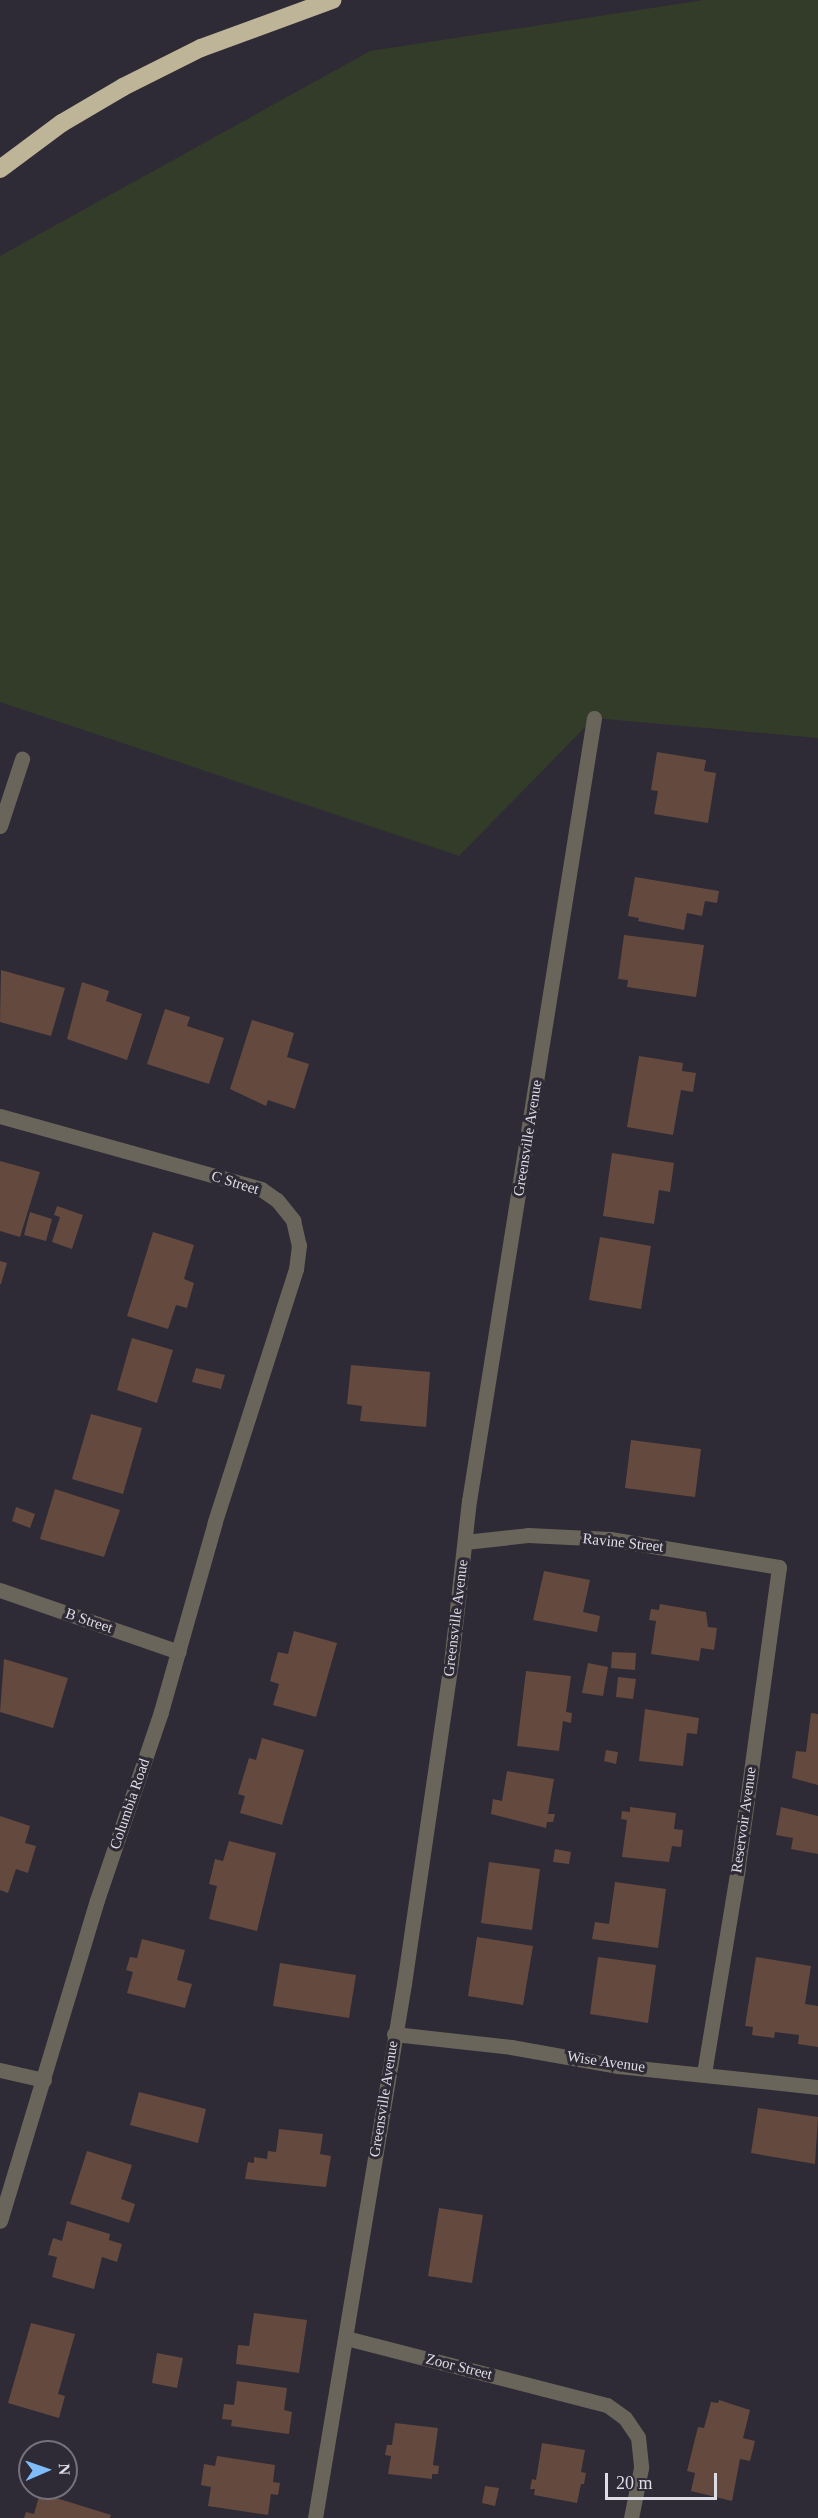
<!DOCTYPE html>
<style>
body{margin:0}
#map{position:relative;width:818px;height:2518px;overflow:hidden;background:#2e2a36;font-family:"Times New Roman",serif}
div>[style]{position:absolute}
.green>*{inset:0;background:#333c29}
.building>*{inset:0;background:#644a3e}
.street>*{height:15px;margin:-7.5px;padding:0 7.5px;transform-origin:7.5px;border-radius:7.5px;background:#69655a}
.highway>*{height:18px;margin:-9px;padding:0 9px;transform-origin:9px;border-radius:9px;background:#beb497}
span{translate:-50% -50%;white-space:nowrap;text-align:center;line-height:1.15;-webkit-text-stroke:6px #2e2a36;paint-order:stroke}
.street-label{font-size:15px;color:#dedce4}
.north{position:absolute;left:18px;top:2440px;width:60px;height:60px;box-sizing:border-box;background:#2e2a36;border:2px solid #74717c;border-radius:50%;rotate:88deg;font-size:16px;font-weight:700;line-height:24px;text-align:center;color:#dedce4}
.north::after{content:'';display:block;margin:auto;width:21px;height:27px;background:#7fbdfa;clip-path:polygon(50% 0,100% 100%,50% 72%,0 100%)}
.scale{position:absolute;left:605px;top:2473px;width:112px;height:27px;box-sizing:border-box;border:3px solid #dedce4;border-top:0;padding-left:8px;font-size:18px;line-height:21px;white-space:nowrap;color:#dedce4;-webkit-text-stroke:4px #2e2a36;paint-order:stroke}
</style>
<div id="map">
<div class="green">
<i style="clip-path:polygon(704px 0,818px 0,818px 738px,594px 718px,459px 856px,0 702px,0 256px,370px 51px)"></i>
</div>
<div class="building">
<i style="clip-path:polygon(657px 752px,706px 760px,704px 771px,716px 773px,708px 823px,654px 814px,658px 791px,651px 790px)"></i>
<i style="clip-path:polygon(635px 877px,719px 891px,717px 903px,705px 901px,702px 916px,687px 913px,684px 930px,638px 921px,639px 918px,628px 916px)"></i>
<i style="clip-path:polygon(624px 935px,704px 945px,696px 997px,627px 987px,628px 980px,618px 979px)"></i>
<i style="clip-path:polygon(1px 970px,65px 988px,51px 1036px,0 1022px)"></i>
<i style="clip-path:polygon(82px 982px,109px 991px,106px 1001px,142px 1014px,127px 1060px,67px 1039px)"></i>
<i style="clip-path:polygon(165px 1009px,190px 1017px,187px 1026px,224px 1038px,209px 1084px,147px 1064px)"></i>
<i style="clip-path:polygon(252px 1020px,294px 1033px,287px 1057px,309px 1064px,295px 1109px,268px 1100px,266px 1106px,230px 1089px)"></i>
<i style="clip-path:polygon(639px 1056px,683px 1063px,682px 1071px,696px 1073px,693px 1092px,681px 1090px,673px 1135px,627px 1127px)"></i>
<i style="clip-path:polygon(612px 1153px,674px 1163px,670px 1192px,659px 1190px,654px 1224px,603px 1216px)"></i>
<i style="clip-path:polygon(0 1161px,40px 1172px,20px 1237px,0 1231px)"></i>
<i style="clip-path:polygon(57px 1206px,83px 1215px,72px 1249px,52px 1242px,60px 1217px,54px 1215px)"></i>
<i style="clip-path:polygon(30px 1212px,52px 1219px,46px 1241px,24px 1235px)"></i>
<i style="clip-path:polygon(153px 1232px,194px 1245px,184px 1279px,194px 1283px,187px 1308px,176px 1305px,168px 1329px,127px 1316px)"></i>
<i style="clip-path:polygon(600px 1237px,651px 1246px,641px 1309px,589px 1300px)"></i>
<i style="clip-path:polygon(0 1261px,7px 1263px,1px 1284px,0 1284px)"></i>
<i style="clip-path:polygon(132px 1338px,173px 1350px,157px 1403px,117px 1390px)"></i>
<i style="clip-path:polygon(351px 1365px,430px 1372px,426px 1427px,360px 1421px,362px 1406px,347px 1404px)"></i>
<i style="clip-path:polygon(196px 1368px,225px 1375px,221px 1389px,192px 1382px)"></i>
<i style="clip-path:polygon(91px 1414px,142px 1428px,123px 1494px,72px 1479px)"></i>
<i style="clip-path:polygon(631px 1440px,701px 1449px,695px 1497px,625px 1488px)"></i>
<i style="clip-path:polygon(55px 1489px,120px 1510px,104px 1557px,40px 1539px)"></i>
<i style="clip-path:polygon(16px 1507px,35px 1514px,30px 1528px,12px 1521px)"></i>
<i style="clip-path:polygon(544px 1571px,590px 1580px,583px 1612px,600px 1616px,597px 1632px,533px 1620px)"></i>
<i style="clip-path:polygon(660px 1604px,706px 1612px,708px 1627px,717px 1628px,714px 1650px,701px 1648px,699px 1661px,651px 1654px,656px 1621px,649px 1620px,651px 1609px,659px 1610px)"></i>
<i style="clip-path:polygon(294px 1631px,337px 1643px,316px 1717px,273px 1705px,279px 1684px,270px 1681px,278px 1652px,288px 1654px)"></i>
<i style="clip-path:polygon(612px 1652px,636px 1653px,635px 1670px,611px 1668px)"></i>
<i style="clip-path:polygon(4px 1659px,68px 1678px,53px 1728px,0 1712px)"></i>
<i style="clip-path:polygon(588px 1663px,608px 1667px,603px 1696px,582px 1693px)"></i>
<i style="clip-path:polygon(526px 1671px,571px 1676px,566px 1712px,572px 1713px,571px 1723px,563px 1721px,559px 1751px,517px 1746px)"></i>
<i style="clip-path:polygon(618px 1677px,636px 1679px,633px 1699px,616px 1697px)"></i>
<i style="clip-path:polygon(645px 1709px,699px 1718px,697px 1734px,687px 1733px,683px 1766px,639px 1761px)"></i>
<i style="clip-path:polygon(811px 1713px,818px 1714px,818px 1785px,792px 1778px,796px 1751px,806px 1752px)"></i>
<i style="clip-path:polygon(262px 1738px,304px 1750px,282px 1825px,240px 1813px,245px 1796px,238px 1794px,249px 1758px,256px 1760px)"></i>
<i style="clip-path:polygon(606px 1750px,618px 1752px,616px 1764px,604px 1761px)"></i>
<i style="clip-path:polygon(507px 1771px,554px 1779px,548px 1814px,555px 1814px,553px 1822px,547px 1822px,546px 1828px,491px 1814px,493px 1799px,502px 1801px)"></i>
<i style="clip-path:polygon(630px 1807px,676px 1813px,674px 1829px,683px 1830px,681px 1847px,672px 1846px,669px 1862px,622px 1857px,627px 1820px,621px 1819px,622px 1811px,630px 1812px)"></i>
<i style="clip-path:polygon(781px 1807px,818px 1816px,818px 1854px,791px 1849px,793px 1838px,776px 1835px)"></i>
<i style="clip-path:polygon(0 1816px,30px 1826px,25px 1843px,36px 1846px,28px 1873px,16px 1869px,8px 1893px,0 1890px)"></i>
<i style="clip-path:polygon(229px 1841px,276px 1853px,257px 1931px,209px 1919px,217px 1886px,209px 1884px,215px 1859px,223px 1861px)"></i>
<i style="clip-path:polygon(555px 1849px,571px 1852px,569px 1864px,553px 1862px)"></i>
<i style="clip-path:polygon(489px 1862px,540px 1869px,532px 1930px,481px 1923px)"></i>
<i style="clip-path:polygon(615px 1882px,666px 1889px,658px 1948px,592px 1939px,595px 1922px,609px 1924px)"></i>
<i style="clip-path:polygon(477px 1937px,533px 1946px,523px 2005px,468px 1996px)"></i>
<i style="clip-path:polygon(142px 1939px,185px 1950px,177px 1980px,192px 1984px,185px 2008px,127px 1993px,133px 1972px,126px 1970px,130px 1957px,137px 1958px)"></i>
<i style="clip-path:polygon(598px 1957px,656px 1965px,648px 2023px,590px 2014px)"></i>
<i style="clip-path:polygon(756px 1957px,811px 1966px,805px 2004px,818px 2006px,818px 2047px,798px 2044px,799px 2035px,775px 2032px,774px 2038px,752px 2035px,753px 2027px,745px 2026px)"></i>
<i style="clip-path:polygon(280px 1963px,356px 1975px,349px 2018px,273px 2006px)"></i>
<i style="clip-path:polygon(139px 2092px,206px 2109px,198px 2143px,130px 2125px)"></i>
<i style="clip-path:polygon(758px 2108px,818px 2117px,815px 2164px,751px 2153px)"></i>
<i style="clip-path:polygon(279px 2129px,323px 2134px,320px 2154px,331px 2156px,326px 2187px,245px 2179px,248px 2162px,254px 2163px,254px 2157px,267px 2159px,268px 2151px,276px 2152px)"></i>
<i style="clip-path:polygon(87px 2151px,132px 2165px,121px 2199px,135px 2204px,129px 2223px,70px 2204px)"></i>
<i style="clip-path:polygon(439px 2208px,483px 2215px,472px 2283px,428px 2276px)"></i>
<i style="clip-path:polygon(67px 2221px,110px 2234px,109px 2240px,122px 2244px,117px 2262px,102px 2257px,94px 2289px,52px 2277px,57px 2257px,48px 2255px,53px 2238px,62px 2241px)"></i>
<i style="clip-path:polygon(254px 2313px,307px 2320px,299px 2373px,236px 2364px,238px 2345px,249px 2346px)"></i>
<i style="clip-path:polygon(31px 2323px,75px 2334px,58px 2394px,65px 2396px,59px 2418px,8px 2403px)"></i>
<i style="clip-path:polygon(157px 2353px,183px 2358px,177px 2388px,152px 2383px)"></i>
<i style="clip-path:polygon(237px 2381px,287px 2388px,284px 2410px,292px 2412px,289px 2434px,231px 2426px,232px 2420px,222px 2419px,224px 2404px,234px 2405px)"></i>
<i style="clip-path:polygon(719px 2400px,750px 2410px,743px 2438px,755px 2441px,750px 2461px,740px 2459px,732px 2501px,691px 2491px,695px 2473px,687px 2471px,698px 2427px,704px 2428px,711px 2402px,718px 2403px)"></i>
<i style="clip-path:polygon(395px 2423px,438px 2428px,433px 2465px,439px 2466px,438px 2474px,432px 2474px,432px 2479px,388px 2474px,391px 2456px,385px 2455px,387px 2445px,392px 2445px)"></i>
<i style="clip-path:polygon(542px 2443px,585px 2450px,581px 2472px,586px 2473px,584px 2484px,581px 2484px,577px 2503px,534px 2495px,535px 2489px,530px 2489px,532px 2479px,536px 2480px)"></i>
<i style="clip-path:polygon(217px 2456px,275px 2465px,273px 2482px,280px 2483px,278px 2495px,271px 2494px,268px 2515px,208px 2506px,211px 2487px,201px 2485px,204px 2464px,215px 2466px)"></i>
<i style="clip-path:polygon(485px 2486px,499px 2488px,495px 2506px,482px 2503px)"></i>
<i style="clip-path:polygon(40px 2493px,111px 2515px,110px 2518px,24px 2518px,26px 2512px,34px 2514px)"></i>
</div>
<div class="street">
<i style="left:0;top:826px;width:71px;rotate:-71.8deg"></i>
<i style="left:0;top:1116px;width:271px;rotate:15.6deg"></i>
<i style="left:261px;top:1189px;width:19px;rotate:35deg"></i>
<i style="left:277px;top:1200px;width:26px;rotate:51deg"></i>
<i style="left:293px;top:1220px;width:26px;rotate:77deg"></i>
<i style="left:299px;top:1245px;width:24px;rotate:97deg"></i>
<i style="left:296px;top:1269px;width:266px;rotate:107.8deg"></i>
<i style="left:215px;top:1522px;width:198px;rotate:105.9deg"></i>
<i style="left:161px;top:1712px;width:199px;rotate:108.8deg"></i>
<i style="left:97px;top:1900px;width:335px;rotate:106.8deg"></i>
<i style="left:465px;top:1542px;width:63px;rotate:-6.3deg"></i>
<i style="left:528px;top:1535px;width:82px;rotate:2.8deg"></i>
<i style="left:610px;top:1539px;width:171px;rotate:9.4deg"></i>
<i style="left:779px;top:1567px;width:304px;rotate:97.8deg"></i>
<i style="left:738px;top:1868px;width:208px;rotate:99.4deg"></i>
<i style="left:0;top:1590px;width:189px;rotate:19.1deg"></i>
<i style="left:394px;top:2034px;width:118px;rotate:6.3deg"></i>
<i style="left:511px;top:2047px;width:109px;rotate:10.1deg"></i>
<i style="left:618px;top:2066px;width:201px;rotate:6deg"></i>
<i style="left:0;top:2070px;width:45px;rotate:12.8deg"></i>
<i style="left:346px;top:2338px;width:269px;rotate:14.4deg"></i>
<i style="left:607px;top:2405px;width:22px;rotate:36deg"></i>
<i style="left:625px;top:2418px;width:23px;rotate:56deg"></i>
<i style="left:638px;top:2437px;width:31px;rotate:84deg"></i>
<i style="left:641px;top:2468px;width:51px;rotate:101.3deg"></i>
<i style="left:315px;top:2518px;width:541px;rotate:-80.54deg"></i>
<i style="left:404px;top:1984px;width:324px;rotate:-81.7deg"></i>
<i style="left:451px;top:1663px;width:163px;rotate:-83.7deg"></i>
<i style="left:469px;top:1501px;width:793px;rotate:-80.93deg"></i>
</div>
<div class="highway">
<i style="left:0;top:169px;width:77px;rotate:-36.6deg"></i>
<i style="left:62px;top:123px;width:71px;rotate:-30.5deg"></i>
<i style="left:123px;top:87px;width:87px;rotate:-26.6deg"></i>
<i style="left:201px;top:48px;width:140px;rotate:-20.1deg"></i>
</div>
<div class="street-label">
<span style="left:528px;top:1138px;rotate:-81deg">Greensville Avenue</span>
<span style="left:235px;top:1183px;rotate:17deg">C Street</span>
<span style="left:623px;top:1543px;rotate:6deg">Ravine Street</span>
<span style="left:456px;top:1618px;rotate:-83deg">Greensville Avenue</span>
<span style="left:89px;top:1621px;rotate:19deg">B Street</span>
<span style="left:130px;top:1804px;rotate:-71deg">Columbia Road</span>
<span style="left:744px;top:1820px;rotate:-82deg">Reservoir Avenue</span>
<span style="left:606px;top:2062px;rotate:8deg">Wise Avenue</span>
<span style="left:384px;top:2099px;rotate:-81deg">Greensville Avenue</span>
<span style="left:459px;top:2367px;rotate:14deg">Zoor Street</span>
</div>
<div class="north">N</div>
<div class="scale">20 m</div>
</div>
